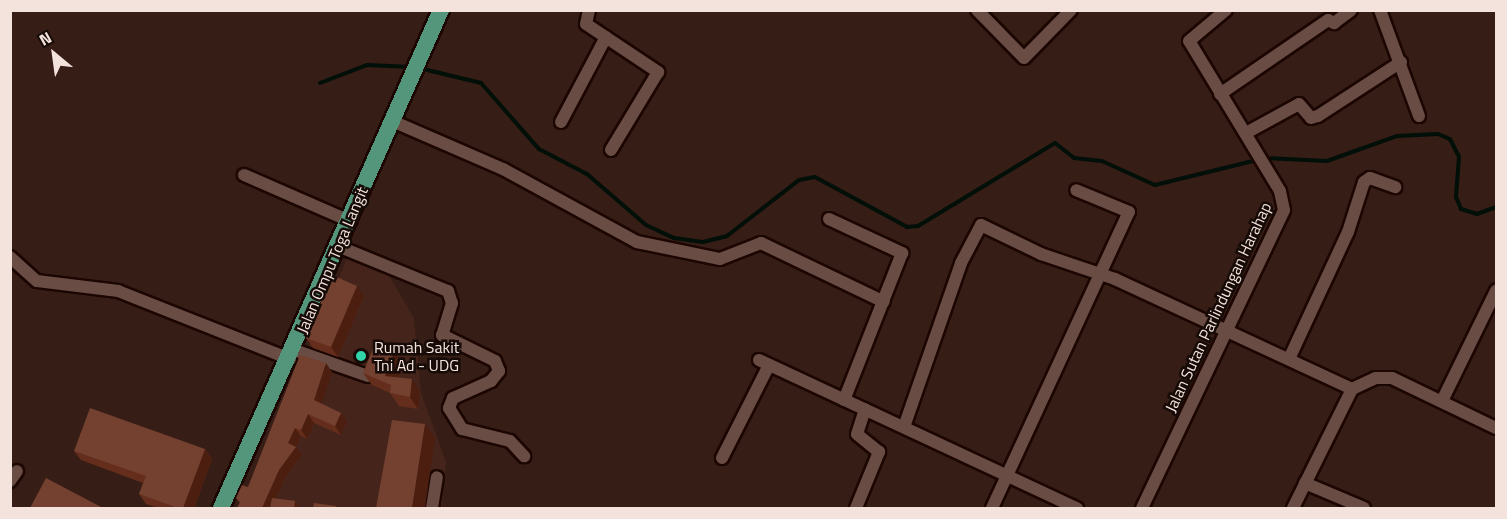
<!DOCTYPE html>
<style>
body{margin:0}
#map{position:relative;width:1507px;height:519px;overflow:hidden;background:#361d15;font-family:"Titillium Web",sans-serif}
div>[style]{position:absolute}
.built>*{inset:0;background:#45241b}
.stream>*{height:4px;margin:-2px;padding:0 2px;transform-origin:2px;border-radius:2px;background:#000f08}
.roads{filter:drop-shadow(2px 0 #1c0602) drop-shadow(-2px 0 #1c0602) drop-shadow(0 2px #1c0602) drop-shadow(0 -2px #1c0602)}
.minor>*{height:12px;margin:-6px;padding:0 6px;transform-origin:6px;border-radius:6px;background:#694c43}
.major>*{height:16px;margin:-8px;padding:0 8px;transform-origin:8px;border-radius:8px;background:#53967b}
.wall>*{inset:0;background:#652d1b}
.shaded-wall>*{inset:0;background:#4c1e10}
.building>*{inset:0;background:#744030}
.dots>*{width:16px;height:16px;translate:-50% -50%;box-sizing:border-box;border:3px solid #160b07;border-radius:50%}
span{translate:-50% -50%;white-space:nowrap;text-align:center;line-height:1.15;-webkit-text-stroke:5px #160b07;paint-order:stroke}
.street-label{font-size:16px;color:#f4e2dd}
.poi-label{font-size:16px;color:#f4e2dd}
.left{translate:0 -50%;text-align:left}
.frame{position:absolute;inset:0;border:12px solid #f4e2dd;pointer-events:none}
.north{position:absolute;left:24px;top:24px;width:60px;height:60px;-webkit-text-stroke:4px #160b07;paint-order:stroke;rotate:331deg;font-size:16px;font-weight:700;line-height:24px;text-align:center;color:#f4e2dd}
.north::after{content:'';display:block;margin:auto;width:21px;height:27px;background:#f4e2dd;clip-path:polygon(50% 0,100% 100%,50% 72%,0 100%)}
</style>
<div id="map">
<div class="built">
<i style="clip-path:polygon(348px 256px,388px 274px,414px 318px,421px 393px,446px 462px,442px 508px,239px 508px)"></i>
</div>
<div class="stream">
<i style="left:419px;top:68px;width:64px;rotate:13.6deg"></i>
<i style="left:481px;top:83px;width:88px;rotate:48.7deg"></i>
<i style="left:539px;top:149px;width:54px;rotate:27.5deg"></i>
<i style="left:587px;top:174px;width:78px;rotate:40.8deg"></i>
<i style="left:646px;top:225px;width:31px;rotate:25deg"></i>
<i style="left:674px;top:238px;width:29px;rotate:8deg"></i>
<i style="left:703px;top:242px;width:25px;rotate:-14deg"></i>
<i style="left:727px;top:236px;width:91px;rotate:-37.9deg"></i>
<i style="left:799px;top:180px;width:16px;rotate:-11deg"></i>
<i style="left:815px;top:177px;width:105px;rotate:28.5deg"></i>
<i style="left:907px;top:227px;width:11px;rotate:-5deg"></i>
<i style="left:918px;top:226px;width:160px;rotate:-31.2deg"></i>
<i style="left:1055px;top:143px;width:24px;rotate:38deg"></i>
<i style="left:1074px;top:158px;width:28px;rotate:6deg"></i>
<i style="left:1102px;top:161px;width:58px;rotate:24.4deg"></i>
<i style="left:1155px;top:185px;width:105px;rotate:-13.8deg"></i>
<i style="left:320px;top:83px;width:50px;rotate:-21deg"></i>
<i style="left:367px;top:65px;width:45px;rotate:2.5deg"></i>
<i style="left:1264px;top:158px;width:63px;rotate:2.7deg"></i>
<i style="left:1327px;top:161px;width:74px;rotate:-19.7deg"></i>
<i style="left:1397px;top:136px;width:41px;rotate:-2.8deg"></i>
<i style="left:1438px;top:134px;width:13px;rotate:23deg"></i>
<i style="left:1450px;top:139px;width:20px;rotate:63deg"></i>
<i style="left:1459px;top:157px;width:40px;rotate:94.3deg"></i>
<i style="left:1456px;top:197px;width:13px;rotate:67deg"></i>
<i style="left:1461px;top:209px;width:17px;rotate:17deg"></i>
<i style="left:1477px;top:214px;width:20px;rotate:-20deg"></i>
</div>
<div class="roads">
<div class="minor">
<i style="left:589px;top:10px;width:14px;rotate:102deg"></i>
<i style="left:586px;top:24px;width:87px;rotate:33.7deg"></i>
<i style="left:658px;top:72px;width:91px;rotate:121.1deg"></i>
<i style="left:977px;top:10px;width:67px;rotate:45.6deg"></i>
<i style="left:1024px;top:58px;width:67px;rotate:-45.6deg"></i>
<i style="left:1380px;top:10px;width:113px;rotate:69.8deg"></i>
<i style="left:1220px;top:94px;width:131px;rotate:-34.4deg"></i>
<i style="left:1328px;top:20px;width:7px;rotate:27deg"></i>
<i style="left:1334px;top:23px;width:21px;rotate:-37deg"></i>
<i style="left:392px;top:121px;width:121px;rotate:23.4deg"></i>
<i style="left:503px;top:169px;width:153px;rotate:28.6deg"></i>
<i style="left:637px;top:242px;width:85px;rotate:11.6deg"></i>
<i style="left:720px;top:259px;width:44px;rotate:-21.3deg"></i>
<i style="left:761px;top:243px;width:136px;rotate:25.6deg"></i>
<i style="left:561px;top:122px;width:96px;rotate:-62.1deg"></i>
<i style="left:1246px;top:133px;width:60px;rotate:-28.7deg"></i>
<i style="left:1299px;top:104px;width:18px;rotate:49deg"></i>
<i style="left:1311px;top:118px;width:7px;rotate:-16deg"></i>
<i style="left:1318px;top:116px;width:99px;rotate:-33deg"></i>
<i style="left:244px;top:175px;width:116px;rotate:23.5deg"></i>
<i style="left:829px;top:219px;width:81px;rotate:25deg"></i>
<i style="left:902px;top:253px;width:158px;rotate:111.5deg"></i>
<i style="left:340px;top:247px;width:117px;rotate:22.2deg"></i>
<i style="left:448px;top:291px;width:13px;rotate:72deg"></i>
<i style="left:452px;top:303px;width:34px;rotate:107deg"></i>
<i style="left:442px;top:335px;width:59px;rotate:26.1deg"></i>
<i style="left:495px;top:361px;width:11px;rotate:68deg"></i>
<i style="left:499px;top:371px;width:13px;rotate:129deg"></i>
<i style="left:491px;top:381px;width:42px;rotate:155.9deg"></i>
<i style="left:453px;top:398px;width:11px;rotate:112deg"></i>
<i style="left:449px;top:408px;width:25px;rotate:58deg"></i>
<i style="left:462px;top:429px;width:49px;rotate:14deg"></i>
<i style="left:510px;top:441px;width:21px;rotate:47deg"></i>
<i style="left:10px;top:257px;width:36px;rotate:42deg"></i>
<i style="left:37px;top:281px;width:82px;rotate:7deg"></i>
<i style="left:118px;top:291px;width:185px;rotate:21.6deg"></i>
<i style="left:294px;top:350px;width:78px;rotate:19.4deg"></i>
<i style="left:1289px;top:359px;width:140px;rotate:-65.1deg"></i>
<i style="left:1348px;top:232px;width:52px;rotate:-72.3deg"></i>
<i style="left:1364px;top:182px;width:7px;rotate:-34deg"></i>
<i style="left:1370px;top:178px;width:27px;rotate:20deg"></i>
<i style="left:759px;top:360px;width:351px;rotate:25deg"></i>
<i style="left:1442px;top:401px;width:123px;rotate:-63.9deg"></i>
<i style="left:904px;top:427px;width:174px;rotate:-70.8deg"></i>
<i style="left:961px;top:263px;width:43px;rotate:-62.2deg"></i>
<i style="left:981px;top:225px;width:67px;rotate:25.8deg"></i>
<i style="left:1041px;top:254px;width:78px;rotate:18.7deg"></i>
<i style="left:1115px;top:279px;width:261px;rotate:24.9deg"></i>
<i style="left:722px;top:458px;width:104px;rotate:-63.2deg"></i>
<i style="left:10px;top:481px;width:12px;rotate:-55deg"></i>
<i style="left:1305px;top:483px;width:64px;rotate:23deg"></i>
<i style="left:432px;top:508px;width:31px;rotate:-81deg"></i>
<i style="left:856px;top:508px;width:61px;rotate:-67.7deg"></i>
<i style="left:879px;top:452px;width:28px;rotate:-141deg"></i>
<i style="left:857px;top:434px;width:26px;rotate:-72deg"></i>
<i style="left:992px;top:508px;width:326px;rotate:-65.2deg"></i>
<i style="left:1129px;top:212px;width:57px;rotate:-157.5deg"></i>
<i style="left:1142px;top:508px;width:330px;rotate:-64.5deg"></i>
<i style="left:1284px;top:210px;width:19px;rotate:-102deg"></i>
<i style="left:1280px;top:191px;width:175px;rotate:-121.2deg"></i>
<i style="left:1189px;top:41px;width:48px;rotate:-40deg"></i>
<i style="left:1293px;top:508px;width:133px;rotate:-63.6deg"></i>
<i style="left:1352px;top:389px;width:26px;rotate:-25deg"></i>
<i style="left:1376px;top:378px;width:16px"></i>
<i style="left:1392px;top:378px;width:115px;rotate:25.7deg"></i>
</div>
<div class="major">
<i style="left:221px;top:508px;width:544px;rotate:-66.17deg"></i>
</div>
</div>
<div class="wall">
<i style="clip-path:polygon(364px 296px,338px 357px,313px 348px,306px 338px)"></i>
<i style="clip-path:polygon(403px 365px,398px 378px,420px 391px,418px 409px,399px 406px,390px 393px,372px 385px,363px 373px)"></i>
<i style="clip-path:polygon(332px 372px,321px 404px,341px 413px,347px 421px,341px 435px,314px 423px,307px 439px,301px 436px,296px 447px,302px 455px,285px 478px,276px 499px,295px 501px,300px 508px,237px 508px,240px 503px,236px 498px,248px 487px)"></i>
<i style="clip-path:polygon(205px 449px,212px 459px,194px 508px,158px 508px,146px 504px,139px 494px,143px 483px,81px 460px,74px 451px)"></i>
</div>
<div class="shaded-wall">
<i style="clip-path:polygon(357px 286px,364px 296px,338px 357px,331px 347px)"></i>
<i style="clip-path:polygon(394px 353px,403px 365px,394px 388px,385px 376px)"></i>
<i style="clip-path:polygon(326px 363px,332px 372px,320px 409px,314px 400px)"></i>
<i style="clip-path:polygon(412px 379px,420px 391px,418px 409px,410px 397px)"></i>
<i style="clip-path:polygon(341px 413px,347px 421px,341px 435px,335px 426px)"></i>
<i style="clip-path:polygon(308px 414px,314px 423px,307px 439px,301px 430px)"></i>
<i style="clip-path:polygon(425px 424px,435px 438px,425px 508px,412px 508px)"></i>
<i style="clip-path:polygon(295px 428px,301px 436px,296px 447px,302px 455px,285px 478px,272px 508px,262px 508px,288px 443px)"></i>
<i style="clip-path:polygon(205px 449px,212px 459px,194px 508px,183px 508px)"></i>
<i style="clip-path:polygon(295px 501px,300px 508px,294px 508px)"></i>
</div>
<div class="building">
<i style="clip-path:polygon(332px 275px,357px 286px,331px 347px,306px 338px)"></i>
<i style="clip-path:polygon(375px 344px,394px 353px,385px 376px,412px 379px,410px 397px,390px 393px,391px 385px,363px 373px)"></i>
<i style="clip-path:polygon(300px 355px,326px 363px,314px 400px,341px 413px,335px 426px,308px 414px,301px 430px,295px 428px,288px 443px,296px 447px,279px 470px,262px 508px,237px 508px,240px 502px,236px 498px,242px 485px,248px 487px)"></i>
<i style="clip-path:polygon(90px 408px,205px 449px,183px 508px,178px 508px,139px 494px,146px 476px,74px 451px)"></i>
<i style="clip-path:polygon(392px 420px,425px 424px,412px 508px,376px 508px)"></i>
<i style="clip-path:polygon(46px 478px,103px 508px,30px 508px)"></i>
<i style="clip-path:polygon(272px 498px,295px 501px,294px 508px,270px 508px)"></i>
<i style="clip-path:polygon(314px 503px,336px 506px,335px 508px,313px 508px)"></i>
</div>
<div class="dots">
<i style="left:361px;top:356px;background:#32d4a9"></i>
</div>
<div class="street-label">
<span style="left:332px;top:260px;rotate:-67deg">Jalan Ompu Toga Langit</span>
<span style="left:1218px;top:307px;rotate:-65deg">Jalan Sutan Parlindungan Harahap</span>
</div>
<div class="poi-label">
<span class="left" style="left:374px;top:356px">Rumah Sakit<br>Tni Ad - UDG</span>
</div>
<div class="frame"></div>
<div class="north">N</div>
</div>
